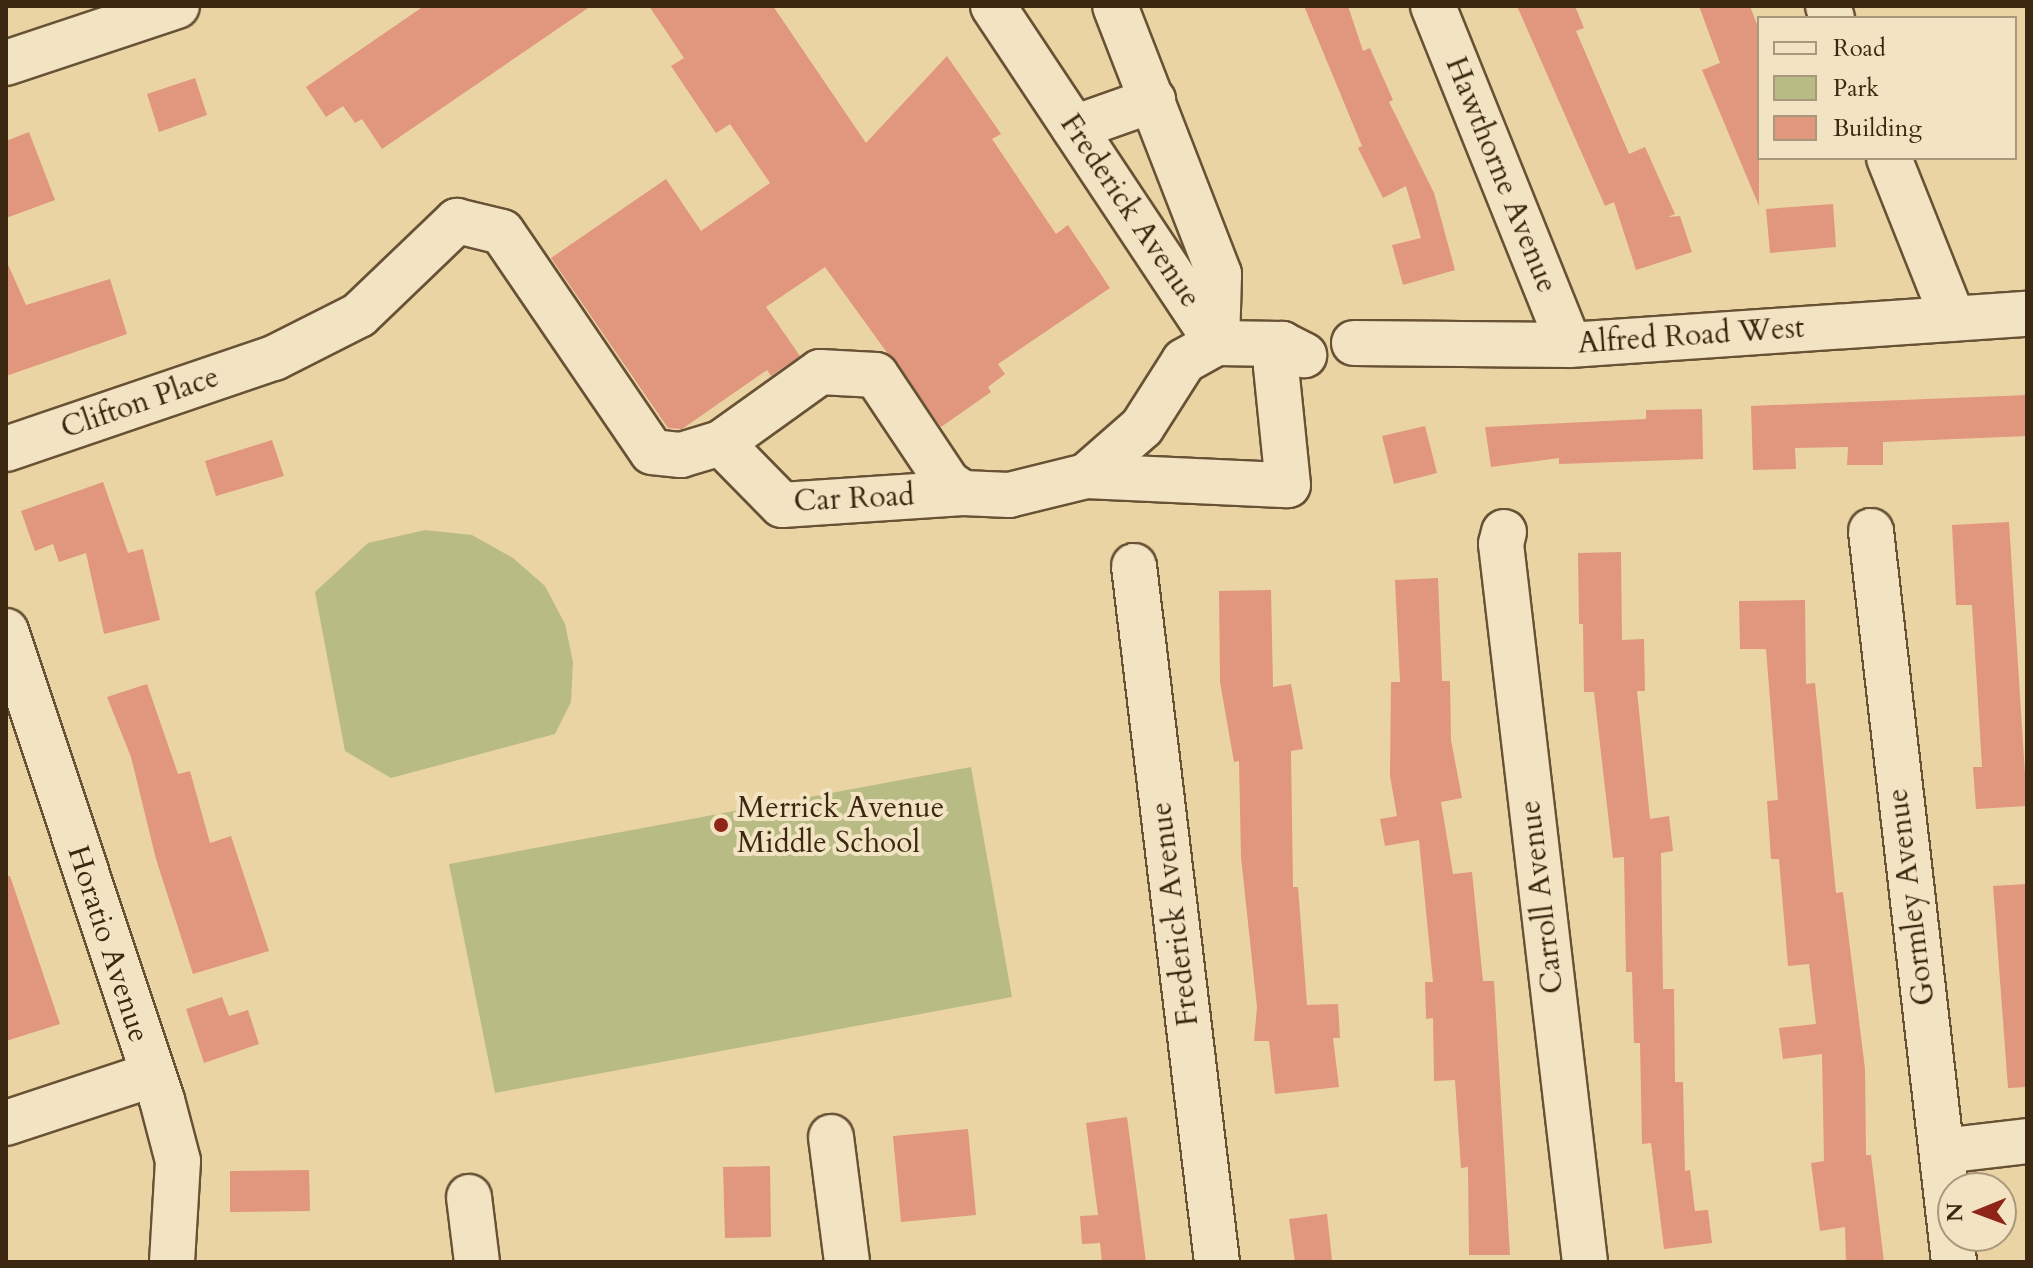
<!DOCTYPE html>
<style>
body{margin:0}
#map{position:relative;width:2033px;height:1268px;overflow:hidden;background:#ebd4a3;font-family:Cardo,serif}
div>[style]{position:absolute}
.green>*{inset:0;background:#b8bc84}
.building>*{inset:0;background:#e1967e}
.roads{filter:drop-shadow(2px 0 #685235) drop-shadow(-2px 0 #685235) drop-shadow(0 2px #685235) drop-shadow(0 -2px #685235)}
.minor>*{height:44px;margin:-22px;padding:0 22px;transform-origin:22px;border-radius:22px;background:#f2e3c3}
.dots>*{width:22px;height:22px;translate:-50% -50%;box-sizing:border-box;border:4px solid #f2e3c3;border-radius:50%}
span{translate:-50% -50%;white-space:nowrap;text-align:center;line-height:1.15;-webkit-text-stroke:8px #f2e3c3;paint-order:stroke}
.street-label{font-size:30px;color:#3c2710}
.poi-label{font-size:30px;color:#3c2710}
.left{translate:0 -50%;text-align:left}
.frame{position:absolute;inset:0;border:8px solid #3c2710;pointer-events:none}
.legend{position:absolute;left:1757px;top:16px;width:260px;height:144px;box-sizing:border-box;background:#f2e3c3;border:2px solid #a9987b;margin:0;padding:10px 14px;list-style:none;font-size:24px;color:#3c2710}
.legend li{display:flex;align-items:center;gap:16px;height:40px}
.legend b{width:40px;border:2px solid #a9987b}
.north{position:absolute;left:1937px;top:1172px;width:80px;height:80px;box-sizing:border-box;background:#f2e3c3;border:2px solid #a9987b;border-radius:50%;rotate:269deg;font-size:22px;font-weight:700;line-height:32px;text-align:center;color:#3c2710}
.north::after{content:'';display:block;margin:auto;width:28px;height:36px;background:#8f2418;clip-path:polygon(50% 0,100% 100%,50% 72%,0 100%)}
</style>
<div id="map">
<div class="green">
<i style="clip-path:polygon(425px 530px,472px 535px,513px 558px,545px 586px,565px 624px,573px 662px,571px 702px,555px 734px,391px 778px,345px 751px,315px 592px,368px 543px)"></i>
<i style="clip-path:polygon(971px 767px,1012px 997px,495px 1093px,449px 864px)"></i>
</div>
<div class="building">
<i style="clip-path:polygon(424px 6px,591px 6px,382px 149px,362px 119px,355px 123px,343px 106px,326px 117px,306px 87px)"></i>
<i style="clip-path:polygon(649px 6px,773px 6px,866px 143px,947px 56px,1001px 134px,992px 139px,1056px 234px,1068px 225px,1110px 288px,998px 364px,1005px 374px,988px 387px,991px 392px,941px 427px,825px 267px,766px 307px,800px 356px,771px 376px,767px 370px,682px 429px,668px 428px,551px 258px,666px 179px,701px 231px,770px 183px,730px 124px,716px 133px,671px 66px,684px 58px)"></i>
<i style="clip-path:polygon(1304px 6px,1348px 6px,1363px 51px,1370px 48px,1393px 100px,1389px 102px,1434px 193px,1455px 270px,1403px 285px,1392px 245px,1421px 238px,1406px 186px,1383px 198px,1358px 148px,1362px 146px)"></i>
<i style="clip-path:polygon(1517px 6px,1575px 6px,1584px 28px,1576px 31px,1629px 154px,1645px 147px,1675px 214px,1668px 217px,1680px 216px,1692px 252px,1636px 270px,1614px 202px,1605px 206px)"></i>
<i style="clip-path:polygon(1699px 6px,1750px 6px,1759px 30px,1759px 206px,1702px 70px,1720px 63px)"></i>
<i style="clip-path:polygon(195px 78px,207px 115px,159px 132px,147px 94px)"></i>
<i style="clip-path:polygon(29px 132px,55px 200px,6px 218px,6px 141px)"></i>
<i style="clip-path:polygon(1833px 204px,1836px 247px,1770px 253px,1766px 209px)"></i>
<i style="clip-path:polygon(6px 260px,26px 305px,110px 279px,127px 334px,6px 376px)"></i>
<i style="clip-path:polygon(2027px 395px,2027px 436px,1883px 442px,1883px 465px,1847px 465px,1848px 447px,1795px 448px,1796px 469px,1753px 470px,1751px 406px)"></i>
<i style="clip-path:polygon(1702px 409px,1703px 459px,1559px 464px,1559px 458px,1491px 467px,1485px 427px,1646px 419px,1646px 410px)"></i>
<i style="clip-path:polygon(1425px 426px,1437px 473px,1394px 484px,1382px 436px)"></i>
<i style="clip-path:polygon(272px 440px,284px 476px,216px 496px,205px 461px)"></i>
<i style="clip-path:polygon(103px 482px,128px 553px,143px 549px,160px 620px,104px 634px,86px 553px,59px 562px,53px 544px,35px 551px,21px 511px)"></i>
<i style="clip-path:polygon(2009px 522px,2027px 806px,1976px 809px,1973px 767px,1982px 767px,1972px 605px,1956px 605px,1952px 525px)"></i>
<i style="clip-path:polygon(1621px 552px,1622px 640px,1644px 639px,1645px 691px,1637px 691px,1650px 819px,1669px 816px,1673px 851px,1661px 853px,1663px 989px,1674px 989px,1675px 1082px,1683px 1082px,1685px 1171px,1690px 1170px,1695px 1211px,1708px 1210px,1712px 1243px,1664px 1249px,1651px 1143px,1642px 1144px,1640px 1043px,1634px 1043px,1632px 972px,1626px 972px,1624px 857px,1613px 858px,1594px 692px,1584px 692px,1583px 624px,1579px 624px,1578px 553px)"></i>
<i style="clip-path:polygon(1438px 578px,1442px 681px,1450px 681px,1451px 740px,1462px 798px,1441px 802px,1453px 874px,1472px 872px,1483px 981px,1494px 981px,1510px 1255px,1469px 1255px,1468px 1167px,1461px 1168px,1455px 1080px,1434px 1081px,1433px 1018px,1426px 1019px,1425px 982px,1433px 982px,1419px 840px,1385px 846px,1380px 819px,1397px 816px,1390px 776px,1391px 682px,1400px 682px,1395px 580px)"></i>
<i style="clip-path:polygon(1271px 590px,1273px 687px,1291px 684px,1303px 749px,1291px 751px,1293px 887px,1298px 887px,1307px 1005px,1338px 1004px,1340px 1038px,1333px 1038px,1339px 1087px,1275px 1094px,1269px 1041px,1254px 1041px,1257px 1007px,1241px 857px,1239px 761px,1234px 762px,1220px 682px,1219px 591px)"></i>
<i style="clip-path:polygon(1805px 600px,1806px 684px,1815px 683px,1836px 893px,1843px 892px,1865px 1069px,1866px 1155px,1871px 1155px,1884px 1262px,1846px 1262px,1845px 1227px,1820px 1231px,1811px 1163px,1824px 1161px,1822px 1054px,1783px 1059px,1779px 1028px,1816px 1024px,1809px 964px,1788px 966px,1779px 859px,1771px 859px,1767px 801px,1778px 800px,1766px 649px,1740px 649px,1739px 601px)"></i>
<i style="clip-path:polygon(147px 684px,178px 774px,190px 771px,210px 843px,231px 836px,269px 951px,193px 974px,156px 859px,131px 757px,107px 697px)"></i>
<i style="clip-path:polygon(6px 876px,10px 876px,60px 1024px,6px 1041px)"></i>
<i style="clip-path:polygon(2027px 884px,2027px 1087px,2008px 1088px,1993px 886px)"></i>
<i style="clip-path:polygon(222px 997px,229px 1016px,248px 1010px,259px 1044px,204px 1063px,186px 1009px)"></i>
<i style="clip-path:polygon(1127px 1117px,1146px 1262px,1102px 1262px,1100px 1243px,1082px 1244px,1080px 1216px,1098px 1215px,1086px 1123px)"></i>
<i style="clip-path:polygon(968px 1129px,976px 1215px,901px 1222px,893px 1136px)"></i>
<i style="clip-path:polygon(770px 1166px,771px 1237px,725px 1238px,723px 1167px)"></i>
<i style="clip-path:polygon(309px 1170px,310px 1211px,230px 1212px,230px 1171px)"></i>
<i style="clip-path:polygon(1327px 1214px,1332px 1260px,1295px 1262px,1289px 1219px)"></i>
</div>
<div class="roads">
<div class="minor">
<i style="left:993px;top:6px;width:405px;rotate:56.4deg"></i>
<i style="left:1217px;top:343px;width:65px;rotate:0.9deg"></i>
<i style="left:1282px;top:344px;width:25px;rotate:27deg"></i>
<i style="left:1433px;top:6px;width:365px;rotate:68.1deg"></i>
<i style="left:1828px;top:6px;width:13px;rotate:72deg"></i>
<i style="left:6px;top:63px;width:180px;rotate:-18.4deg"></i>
<i style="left:1074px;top:128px;width:84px;rotate:-19.5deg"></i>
<i style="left:1889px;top:158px;width:173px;rotate:68.3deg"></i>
<i style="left:1354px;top:343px;width:215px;rotate:0.5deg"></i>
<i style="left:1569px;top:345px;width:459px;rotate:-3.9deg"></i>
<i style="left:721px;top:443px;width:87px;rotate:45.5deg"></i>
<i style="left:782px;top:505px;width:181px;rotate:-3.8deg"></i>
<i style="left:6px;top:449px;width:283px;rotate:-18.8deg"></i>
<i style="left:274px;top:358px;width:95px;rotate:-26.8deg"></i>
<i style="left:359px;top:315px;width:136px;rotate:-43.8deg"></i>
<i style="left:457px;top:221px;width:46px;rotate:13.7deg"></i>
<i style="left:502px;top:232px;width:266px;rotate:55.7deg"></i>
<i style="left:652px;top:452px;width:29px;rotate:6deg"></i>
<i style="left:681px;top:455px;width:42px;rotate:-16.7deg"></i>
<i style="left:721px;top:443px;width:122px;rotate:-35.6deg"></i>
<i style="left:820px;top:372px;width:56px;rotate:3.1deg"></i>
<i style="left:876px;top:375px;width:130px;rotate:56.3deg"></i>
<i style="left:948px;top:483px;width:18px;rotate:34deg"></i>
<i style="left:963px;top:493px;width:46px;rotate:2.5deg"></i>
<i style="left:1009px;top:495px;width:79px;rotate:-13.9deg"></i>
<i style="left:1086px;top:476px;width:74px;rotate:-41.2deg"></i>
<i style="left:1142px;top:427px;width:78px;rotate:-57.5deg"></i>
<i style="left:1184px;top:361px;width:38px;rotate:-29deg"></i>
<i style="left:1217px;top:343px;width:69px;rotate:-88.3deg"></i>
<i style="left:1219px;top:274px;width:287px;rotate:-111.2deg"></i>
<i style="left:1086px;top:476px;width:202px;rotate:2.6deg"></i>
<i style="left:1288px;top:485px;width:120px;rotate:-95.8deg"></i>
<i style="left:1276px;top:366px;width:23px;rotate:-75deg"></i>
<i style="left:1871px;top:531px;width:736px;rotate:83.52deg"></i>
<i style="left:1504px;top:532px;width:12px;rotate:104deg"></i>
<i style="left:1501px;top:544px;width:723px;rotate:83.33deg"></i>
<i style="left:1134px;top:566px;width:701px;rotate:83.2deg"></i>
<i style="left:6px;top:631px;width:494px;rotate:71.6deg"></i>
<i style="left:162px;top:1100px;width:63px;rotate:75.3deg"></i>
<i style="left:178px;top:1161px;width:101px;rotate:93.4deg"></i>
<i style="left:6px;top:1123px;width:153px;rotate:-18.3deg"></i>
<i style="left:831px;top:1137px;width:126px;rotate:82.7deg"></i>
<i style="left:1942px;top:1151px;width:86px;rotate:-6.7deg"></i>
<i style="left:469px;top:1197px;width:65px;rotate:83deg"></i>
</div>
</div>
<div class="dots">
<i style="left:721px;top:825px;background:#8f2418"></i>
</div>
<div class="street-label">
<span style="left:1501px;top:175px;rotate:68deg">Hawthorne Avenue</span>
<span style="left:1130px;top:211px;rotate:56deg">Frederick Avenue</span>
<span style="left:1691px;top:336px;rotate:-4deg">Alfred Road West</span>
<span style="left:140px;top:403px;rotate:-19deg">Clifton Place</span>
<span style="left:854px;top:499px;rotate:-3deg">Car Road</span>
<span style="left:1542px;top:897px;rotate:-97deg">Carroll Avenue</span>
<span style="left:1911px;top:897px;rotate:-97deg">Gormley Avenue</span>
<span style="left:1175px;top:914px;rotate:-97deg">Frederick Avenue</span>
<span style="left:108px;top:944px;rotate:72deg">Horatio Avenue</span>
</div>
<div class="poi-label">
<span class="left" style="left:737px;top:825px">Merrick Avenue<br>Middle School</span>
</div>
<div class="frame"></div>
<ul class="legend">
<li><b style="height:10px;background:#f2e3c3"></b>Road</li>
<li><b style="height:22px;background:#b8bc84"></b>Park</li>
<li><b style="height:22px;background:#e1967e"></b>Building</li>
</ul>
<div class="north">N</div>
</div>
